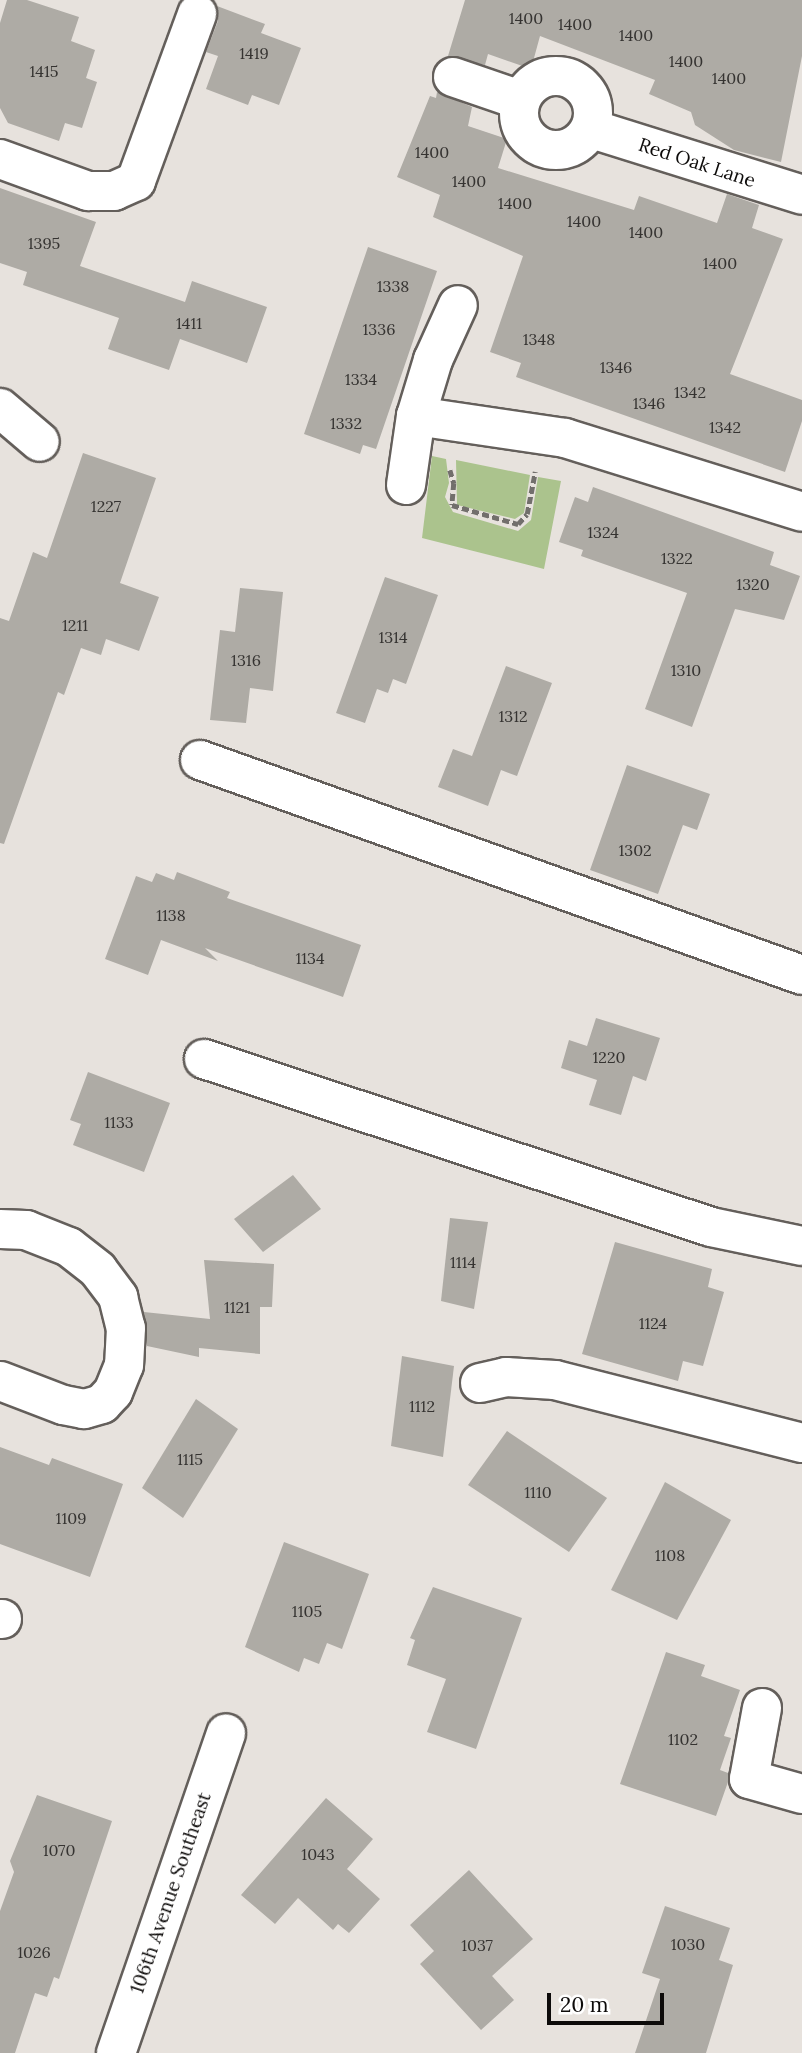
<!DOCTYPE html>
<style>
body{margin:0}
#map{position:relative;width:802px;height:2053px;overflow:hidden;background:#e7e2dd;font-family:Lora,serif}
div>[style]{position:absolute}
.green>*{inset:0;background:#abc38d}
.building>*{inset:0;background:#aeaba5}
.path>*{height:4.5px;margin-top:-2.25px;transform-origin:0;background:repeating-linear-gradient(90deg,#726f6c 0 7px,transparent 0 10.5px)}
.roads{filter:drop-shadow(2px 0 #645f5b) drop-shadow(-2px 0 #645f5b) drop-shadow(0 2px #645f5b) drop-shadow(0 -2px #645f5b)}
.minor>*{height:38px;margin:-19px;padding:0 19px;transform-origin:19px;border-radius:19px;background:#fff}
.minor>.ring{margin:-19px;padding:0;box-sizing:content-box;background:none;border:38px solid #fff;border-radius:50%}
span{translate:-50% -50%;white-space:nowrap;text-align:center;line-height:1.15;-webkit-text-stroke:6px #fff;paint-order:stroke}
.number-label{font-size:16px;color:#353331}
.number-label span{-webkit-text-stroke-width:0}
.street-label{font-size:19px;color:#0d0b0a}
.scale{position:absolute;left:547px;top:1993px;width:117px;height:32px;box-sizing:border-box;border:4px solid #0d0b0a;border-top:0;padding-left:9px;font-size:21px;line-height:24px;white-space:nowrap;color:#0d0b0a;-webkit-text-stroke:5px #fff;paint-order:stroke}
</style>
<div id="map">
<div class="green">
<i style="clip-path:polygon(432px 456px,446px 459px,449px 483px,445px 497px,453px 512px,518px 531px,531px 520px,538px 477px,561px 481px,544px 569px,422px 538px)"></i>
<i style="clip-path:polygon(456px 460px,530px 475px,524px 513px,515px 519px,457px 505px)"></i>
</div>
<div class="building">
<i style="clip-path:polygon(7px 0,27px 0,79px 17px,71px 41px,95px 50px,86px 78px,97px 82px,82px 128px,65px 123px,59px 141px,8px 123px,0 108px,0 23px)"></i>
<i style="clip-path:polygon(465px 0,802px 0,802px 56px,781px 162px,734px 150px,695px 125px,691px 112px,649px 94px,655px 80px,540px 36px,531px 69px,488px 54px,485px 65px,448px 56px)"></i>
<i style="clip-path:polygon(217px 6px,265px 24px,261px 33px,301px 48px,279px 105px,252px 95px,248px 105px,206px 89px,218px 56px,206px 52px,218px 21px)"></i>
<i style="clip-path:polygon(437px 92px,472px 107px,468px 126px,507px 139px,498px 168px,634px 210px,639px 196px,717px 223px,727px 194px,759px 205px,752px 228px,783px 239px,730px 374px,802px 400px,802px 421px,785px 472px,516px 377px,521px 363px,490px 352px,523px 256px,433px 217px,440px 195px,397px 177px,430px 96px,436px 98px)"></i>
<i style="clip-path:polygon(0 188px,96px 222px,80px 266px,185px 302px,192px 281px,267px 307px,247px 363px,180px 339px,169px 370px,108px 349px,119px 318px,23px 285px,27px 272px,0 263px)"></i>
<i style="clip-path:polygon(368px 247px,437px 271px,376px 449px,363px 445px,360px 454px,304px 434px)"></i>
<i style="clip-path:polygon(83px 453px,156px 478px,120px 583px,159px 597px,139px 651px,106px 639px,101px 655px,81px 648px,64px 695px,58px 692px,4px 844px,0 843px,0 618px,9px 621px,33px 552px,47px 558px)"></i>
<i style="clip-path:polygon(593px 487px,774px 552px,770px 565px,800px 576px,784px 620px,735px 609px,692px 727px,645px 709px,687px 593px,581px 556px,583px 550px,559px 542px,575px 497px,588px 502px)"></i>
<i style="clip-path:polygon(385px 577px,438px 595px,406px 684px,393px 679px,388px 693px,377px 689px,365px 723px,336px 713px)"></i>
<i style="clip-path:polygon(240px 588px,283px 592px,273px 691px,250px 688px,246px 723px,210px 720px,220px 630px,235px 632px)"></i>
<i style="clip-path:polygon(506px 666px,552px 683px,517px 776px,501px 770px,488px 806px,438px 787px,453px 749px,472px 756px)"></i>
<i style="clip-path:polygon(627px 765px,710px 794px,697px 830px,683px 825px,658px 894px,590px 870px)"></i>
<i style="clip-path:polygon(177px 872px,230px 892px,227px 898px,361px 945px,343px 997px,205px 948px,218px 961px,161px 940px,148px 975px,105px 959px,136px 876px,152px 882px,156px 873px,174px 880px)"></i>
<i style="clip-path:polygon(596px 1018px,660px 1038px,646px 1081px,633px 1076px,621px 1115px,589px 1105px,597px 1080px,561px 1068px,569px 1040px,587px 1046px)"></i>
<i style="clip-path:polygon(88px 1072px,170px 1103px,144px 1172px,73px 1145px,81px 1124px,70px 1120px)"></i>
<i style="clip-path:polygon(293px 1175px,321px 1209px,263px 1252px,234px 1219px)"></i>
<i style="clip-path:polygon(450px 1218px,488px 1222px,474px 1309px,441px 1301px)"></i>
<i style="clip-path:polygon(615px 1242px,712px 1269px,708px 1287px,724px 1292px,703px 1366px,683px 1361px,678px 1381px,582px 1354px)"></i>
<i style="clip-path:polygon(204px 1260px,274px 1264px,272px 1307px,260px 1307px,260px 1354px,199px 1348px,199px 1357px,147px 1346px,144px 1312px,210px 1319px)"></i>
<i style="clip-path:polygon(402px 1356px,454px 1366px,443px 1457px,391px 1446px)"></i>
<i style="clip-path:polygon(196px 1399px,238px 1429px,183px 1518px,142px 1488px)"></i>
<i style="clip-path:polygon(507px 1431px,607px 1498px,569px 1552px,468px 1485px)"></i>
<i style="clip-path:polygon(0 1447px,49px 1465px,52px 1458px,123px 1484px,90px 1577px,0 1544px)"></i>
<i style="clip-path:polygon(665px 1482px,731px 1520px,677px 1620px,611px 1590px)"></i>
<i style="clip-path:polygon(284px 1542px,369px 1574px,342px 1649px,327px 1643px,319px 1664px,304px 1658px,299px 1672px,245px 1647px)"></i>
<i style="clip-path:polygon(433px 1587px,522px 1618px,476px 1749px,427px 1732px,446px 1679px,407px 1665px,415px 1640px,410px 1638px)"></i>
<i style="clip-path:polygon(666px 1652px,705px 1665px,701px 1676px,740px 1690px,724px 1736px,731px 1738px,720px 1770px,728px 1773px,728px 1782px,716px 1816px,620px 1784px)"></i>
<i style="clip-path:polygon(37px 1795px,112px 1821px,59px 1979px,54px 1977px,47px 1997px,35px 1993px,15px 2053px,0 2053px,0 1911px,14px 1872px,10px 1861px)"></i>
<i style="clip-path:polygon(326px 1798px,373px 1839px,347px 1869px,380px 1899px,349px 1933px,338px 1924px,333px 1930px,298px 1898px,275px 1924px,241px 1895px)"></i>
<i style="clip-path:polygon(469px 1870px,533px 1939px,492px 1976px,514px 2000px,481px 2030px,420px 1964px,434px 1951px,410px 1925px)"></i>
<i style="clip-path:polygon(665px 1906px,730px 1928px,719px 1960px,733px 1965px,706px 2053px,635px 2053px,660px 1979px,642px 1973px)"></i>
</div>
<div class="path">
<i style="left:450px;top:470px;width:14px;rotate:73deg"></i>
<i style="left:454px;top:483px;width:22px;rotate:95deg"></i>
<i style="left:452px;top:505px;width:69px;rotate:16.1deg"></i>
<i style="left:518px;top:524px;width:13px;rotate:-48deg"></i>
<i style="left:527px;top:514px;width:43px;rotate:-79.2deg"></i>
</div>
<div class="roads">
<div class="minor">
<i class="ring" style="left:519px;top:76px;width:36px;height:36px"></i>
<i style="left:453px;top:77px;width:71px;rotate:18.9deg"></i>
<i style="left:592px;top:129px;width:220px;rotate:17.4deg"></i>
<i style="left:0;top:159px;width:94px;rotate:20deg"></i>
<i style="left:88px;top:191px;width:26px"></i>
<i style="left:114px;top:191px;width:24px;rotate:-24deg"></i>
<i style="left:136px;top:181px;width:178px;rotate:-69.9deg"></i>
<i style="left:0;top:408px;width:52px;rotate:40.4deg"></i>
<i style="left:416px;top:416px;width:151px;rotate:8.4deg"></i>
<i style="left:565px;top:438px;width:248px;rotate:17.3deg"></i>
<i style="left:406px;top:485px;width:70px;rotate:-81.8deg"></i>
<i style="left:416px;top:416px;width:59px;rotate:-73.1deg"></i>
<i style="left:433px;top:360px;width:60px;rotate:-65.6deg"></i>
<i style="left:200px;top:760px;width:639px;rotate:19.65deg"></i>
<i style="left:204px;top:1059px;width:534px;rotate:18.33deg"></i>
<i style="left:711px;top:1227px;width:93px;rotate:11.8deg"></i>
<i style="left:0;top:1229px;width:26px;rotate:2deg"></i>
<i style="left:26px;top:1230px;width:46px;rotate:21.6deg"></i>
<i style="left:69px;top:1247px;width:37px;rotate:38deg"></i>
<i style="left:98px;top:1270px;width:34px;rotate:53deg"></i>
<i style="left:118px;top:1297px;width:32px;rotate:76deg"></i>
<i style="left:126px;top:1328px;width:37px;rotate:93deg"></i>
<i style="left:124px;top:1365px;width:29px;rotate:112deg"></i>
<i style="left:113px;top:1392px;width:16px;rotate:133deg"></i>
<i style="left:102px;top:1404px;width:19px;rotate:164deg"></i>
<i style="left:84px;top:1409px;width:21px;rotate:-169deg"></i>
<i style="left:63px;top:1405px;width:67px;rotate:-159.1deg"></i>
<i style="left:480px;top:1383px;width:27px;rotate:-13deg"></i>
<i style="left:506px;top:1377px;width:49px;rotate:3.5deg"></i>
<i style="left:555px;top:1380px;width:255px;rotate:14.3deg"></i>
<i style="left:0;top:1619px;width:2px"></i>
<i style="left:762px;top:1708px;width:72px;rotate:100.4deg"></i>
<i style="left:749px;top:1779px;width:55px;rotate:15.8deg"></i>
<i style="left:116px;top:2053px;width:338px;rotate:-71deg"></i>
</div>
</div>
<div class="number-label">
<span style="left:526px;top:18px">1400</span>
<span style="left:575px;top:24px">1400</span>
<span style="left:636px;top:35px">1400</span>
<span style="left:254px;top:53px">1419</span>
<span style="left:686px;top:61px">1400</span>
<span style="left:44px;top:71px">1415</span>
<span style="left:729px;top:78px">1400</span>
<span style="left:432px;top:152px">1400</span>
<span style="left:469px;top:181px">1400</span>
<span style="left:515px;top:203px">1400</span>
<span style="left:584px;top:221px">1400</span>
<span style="left:646px;top:232px">1400</span>
<span style="left:44px;top:243px">1395</span>
<span style="left:720px;top:263px">1400</span>
<span style="left:393px;top:286px">1338</span>
<span style="left:189px;top:323px">1411</span>
<span style="left:379px;top:329px">1336</span>
<span style="left:539px;top:339px">1348</span>
<span style="left:616px;top:367px">1346</span>
<span style="left:361px;top:379px">1334</span>
<span style="left:690px;top:392px">1342</span>
<span style="left:649px;top:403px">1346</span>
<span style="left:346px;top:423px">1332</span>
<span style="left:725px;top:427px">1342</span>
<span style="left:106px;top:506px">1227</span>
<span style="left:603px;top:532px">1324</span>
<span style="left:677px;top:558px">1322</span>
<span style="left:753px;top:584px">1320</span>
<span style="left:75px;top:625px">1211</span>
<span style="left:393px;top:637px">1314</span>
<span style="left:246px;top:660px">1316</span>
<span style="left:686px;top:670px">1310</span>
<span style="left:513px;top:716px">1312</span>
<span style="left:635px;top:850px">1302</span>
<span style="left:171px;top:915px">1138</span>
<span style="left:310px;top:958px">1134</span>
<span style="left:609px;top:1057px">1220</span>
<span style="left:119px;top:1122px">1133</span>
<span style="left:463px;top:1262px">1114</span>
<span style="left:237px;top:1307px">1121</span>
<span style="left:653px;top:1323px">1124</span>
<span style="left:422px;top:1406px">1112</span>
<span style="left:190px;top:1459px">1115</span>
<span style="left:538px;top:1492px">1110</span>
<span style="left:71px;top:1518px">1109</span>
<span style="left:670px;top:1555px">1108</span>
<span style="left:307px;top:1611px">1105</span>
<span style="left:683px;top:1739px">1102</span>
<span style="left:59px;top:1850px">1070</span>
<span style="left:318px;top:1854px">1043</span>
<span style="left:688px;top:1944px">1030</span>
<span style="left:477px;top:1945px">1037</span>
<span style="left:34px;top:1952px">1026</span>
</div>
<div class="street-label">
<span style="left:697px;top:163px;rotate:18deg">Red Oak Lane</span>
<span style="left:171px;top:1893px;rotate:-71deg">106th Avenue Southeast</span>
</div>
<div class="scale">20 m</div>
</div>
